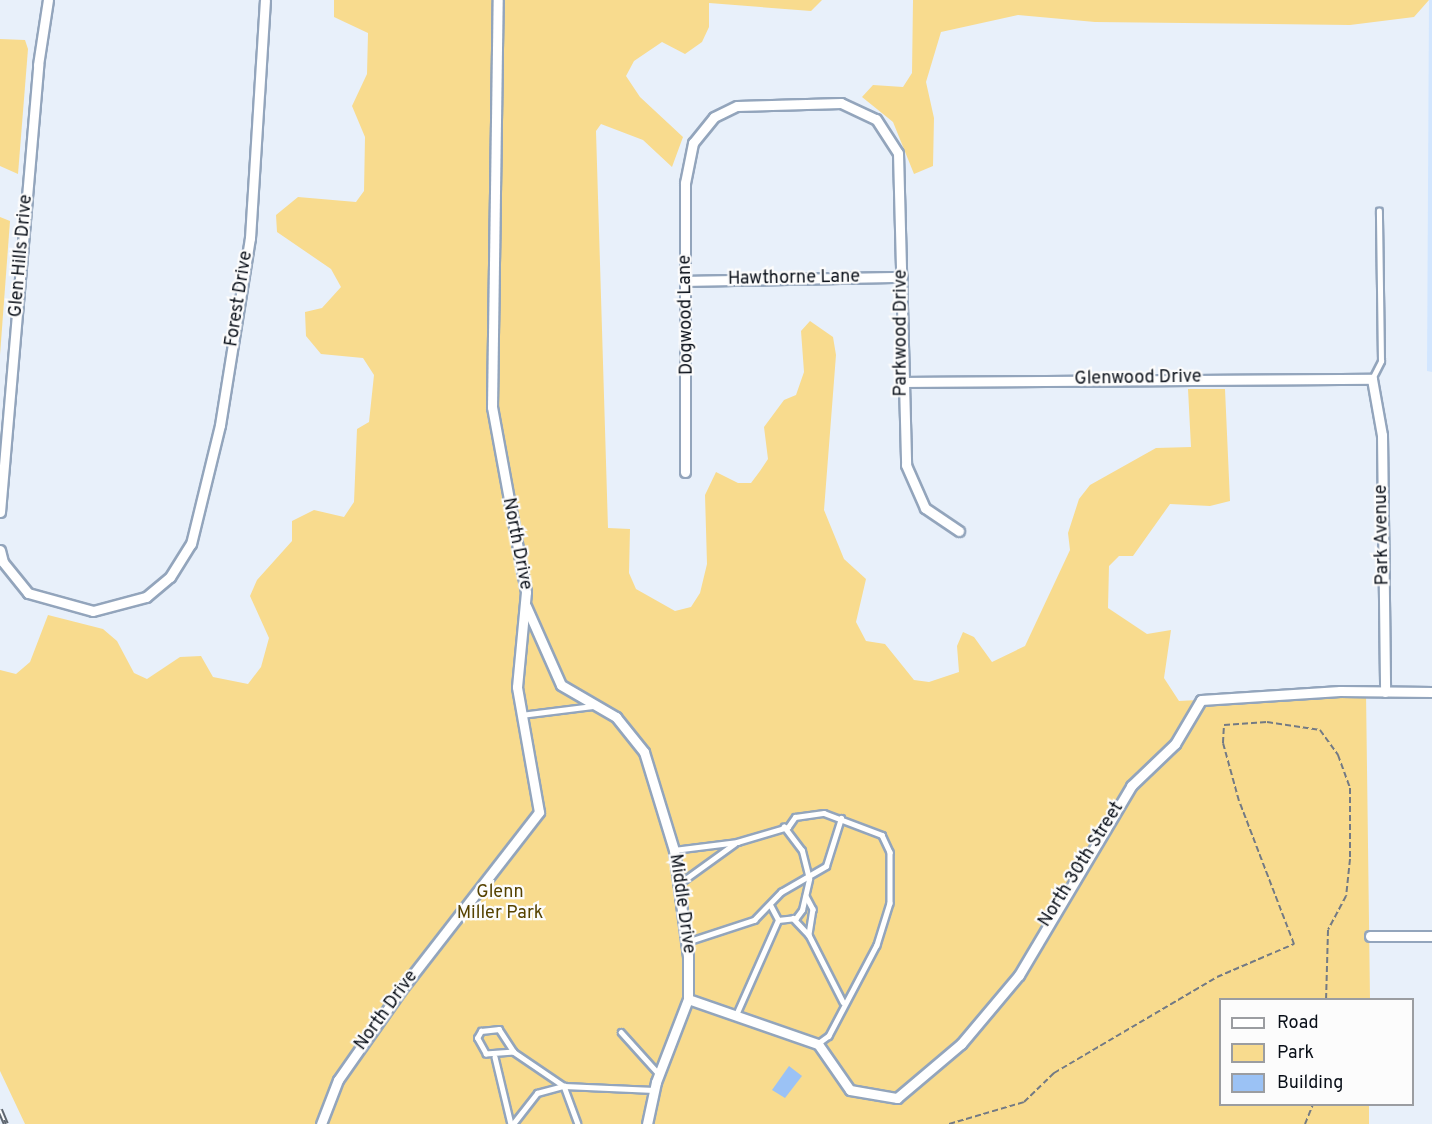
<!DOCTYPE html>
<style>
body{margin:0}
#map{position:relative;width:1432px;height:1124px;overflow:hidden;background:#e8f0fa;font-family:Overpass,sans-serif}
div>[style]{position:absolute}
.built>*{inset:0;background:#d2e6ff}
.green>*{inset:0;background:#f8db8e}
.building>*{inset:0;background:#9bc2f5}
.path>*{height:2px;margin-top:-1px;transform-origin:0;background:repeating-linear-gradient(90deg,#737a84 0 6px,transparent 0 9px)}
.roads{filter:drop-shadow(2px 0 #93a5bc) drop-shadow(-2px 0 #93a5bc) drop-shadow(0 2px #93a5bc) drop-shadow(0 -2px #93a5bc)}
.service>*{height:4.5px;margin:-2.25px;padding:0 2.25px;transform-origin:2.25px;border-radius:2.25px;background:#fff}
.minor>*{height:9px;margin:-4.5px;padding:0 4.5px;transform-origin:4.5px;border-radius:4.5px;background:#fff}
.rail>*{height:6px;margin-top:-3px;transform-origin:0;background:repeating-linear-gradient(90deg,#fcfcfc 0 11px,#5f666f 0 22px);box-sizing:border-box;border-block:2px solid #5f666f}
span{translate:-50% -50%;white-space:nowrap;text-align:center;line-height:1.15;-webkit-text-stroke:4.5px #fcfcfc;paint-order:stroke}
.street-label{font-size:18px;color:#090f18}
.park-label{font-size:18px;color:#564200}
.legend{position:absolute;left:1219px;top:998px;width:195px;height:108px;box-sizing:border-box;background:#fcfcfc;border:2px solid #9b9da1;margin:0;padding:8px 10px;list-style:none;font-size:18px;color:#090f18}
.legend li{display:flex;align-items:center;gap:12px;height:30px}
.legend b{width:30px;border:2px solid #9b9da1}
</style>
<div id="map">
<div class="built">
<i style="clip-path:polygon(1429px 0,1432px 0,1432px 372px,1427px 371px)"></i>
</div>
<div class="green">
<i style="clip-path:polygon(334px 0,822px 0,811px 11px,709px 3px,709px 27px,702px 42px,685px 54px,662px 42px,634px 61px,626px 76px,640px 97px,683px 137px,672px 167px,643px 140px,601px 124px,596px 131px,608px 528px,630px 529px,629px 573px,636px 589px,675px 611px,691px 607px,700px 593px,707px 564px,705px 495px,716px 472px,738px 483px,751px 483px,760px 471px,768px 459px,764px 427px,784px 400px,796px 395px,804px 372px,801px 331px,810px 321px,833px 337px,836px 355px,824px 510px,844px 559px,866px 579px,856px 622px,866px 641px,885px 644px,914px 680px,929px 682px,959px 672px,957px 646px,963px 632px,974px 637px,992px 662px,1025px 646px,1070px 550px,1068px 533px,1079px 499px,1090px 485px,1156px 448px,1191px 447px,1188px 389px,1225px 389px,1230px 501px,1210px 506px,1170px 504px,1133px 556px,1119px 556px,1109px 566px,1108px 608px,1147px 634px,1171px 630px,1164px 678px,1179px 701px,1366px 691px,1370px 999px,1220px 1000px,1220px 1104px,1369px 1105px,1369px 1124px,25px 1124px,0 1071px,0 670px,16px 674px,30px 662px,48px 615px,103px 629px,117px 641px,134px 673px,147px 679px,180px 657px,201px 656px,213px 677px,248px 684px,261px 667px,269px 638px,250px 596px,257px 580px,292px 541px,292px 521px,314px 510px,344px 517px,354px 502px,357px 429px,369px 422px,374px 375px,363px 358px,321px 354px,306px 336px,305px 312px,322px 308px,341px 287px,331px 269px,277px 232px,276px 215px,298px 197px,356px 202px,364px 191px,365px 137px,352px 106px,367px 74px,368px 33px,334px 17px)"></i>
<i style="clip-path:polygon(913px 0,1429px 0,1414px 17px,1350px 25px,1095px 22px,1018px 15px,941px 32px,926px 82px,934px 118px,933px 166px,914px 174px,893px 122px,862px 97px,873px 85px,903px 87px,912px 73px)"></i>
<i style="clip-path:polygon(0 39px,25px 40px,28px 49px,18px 174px,0 166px)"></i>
<i style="clip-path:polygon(0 217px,10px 221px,0 355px)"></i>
</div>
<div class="building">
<i style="clip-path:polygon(789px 1066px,802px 1076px,785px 1098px,772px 1090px)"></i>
</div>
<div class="path">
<i style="left:949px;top:1124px;width:78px;rotate:-16.3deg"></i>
<i style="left:1024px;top:1102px;width:42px;rotate:-44deg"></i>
<i style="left:1054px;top:1073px;width:189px;rotate:-30.5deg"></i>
<i style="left:1217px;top:977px;width:84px;rotate:-23.2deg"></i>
<i style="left:1294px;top:944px;width:153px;rotate:-111deg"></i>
<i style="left:1239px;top:801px;width:60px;rotate:-105.4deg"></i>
<i style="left:1223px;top:743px;width:18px;rotate:-87deg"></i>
<i style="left:1224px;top:725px;width:43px;rotate:-4deg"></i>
<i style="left:1267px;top:722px;width:54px;rotate:8.6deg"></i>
<i style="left:1320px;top:730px;width:31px;rotate:54deg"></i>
<i style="left:1338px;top:755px;width:35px;rotate:70deg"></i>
<i style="left:1350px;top:788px;width:71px;rotate:90deg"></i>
<i style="left:1350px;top:859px;width:37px;rotate:96deg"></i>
<i style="left:1346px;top:896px;width:38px;rotate:118deg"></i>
<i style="left:1328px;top:930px;width:70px;rotate:91.6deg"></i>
<i style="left:1305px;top:1124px;width:22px;rotate:-68deg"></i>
</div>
<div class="roads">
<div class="service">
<i style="left:1372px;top:379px;width:20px;rotate:-63deg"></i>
<i style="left:1381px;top:361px;width:150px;rotate:-90.8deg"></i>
<i style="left:521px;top:715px;width:72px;rotate:-7.2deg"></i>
<i style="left:674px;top:850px;width:64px;rotate:-7.2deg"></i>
<i style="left:737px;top:842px;width:53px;rotate:-16.4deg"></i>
<i style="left:788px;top:827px;width:12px;rotate:-55deg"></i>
<i style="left:795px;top:817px;width:29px;rotate:-8deg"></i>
<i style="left:824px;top:813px;width:62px;rotate:20.8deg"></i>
<i style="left:882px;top:835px;width:19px;rotate:65deg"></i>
<i style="left:890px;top:852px;width:51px;rotate:90deg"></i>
<i style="left:890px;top:903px;width:44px;rotate:107.2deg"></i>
<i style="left:877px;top:945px;width:103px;rotate:117.8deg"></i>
<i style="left:829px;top:1036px;width:14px;rotate:144deg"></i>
<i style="left:680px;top:883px;width:67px;rotate:-35.8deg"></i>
<i style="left:806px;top:896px;width:15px;rotate:62deg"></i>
<i style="left:813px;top:909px;width:26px;rotate:99deg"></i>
<i style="left:793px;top:918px;width:23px;rotate:47deg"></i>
<i style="left:809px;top:935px;width:75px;rotate:63.1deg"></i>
<i style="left:778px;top:920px;width:18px;rotate:-6deg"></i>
<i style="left:796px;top:918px;width:10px;rotate:-53deg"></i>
<i style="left:802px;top:910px;width:32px;rotate:-77deg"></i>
<i style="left:809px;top:879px;width:29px;rotate:-104deg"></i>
<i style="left:802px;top:851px;width:30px;rotate:-127deg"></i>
<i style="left:687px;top:942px;width:71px;rotate:-18.2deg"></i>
<i style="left:754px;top:920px;width:39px;rotate:-46deg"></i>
<i style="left:781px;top:892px;width:52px;rotate:-30deg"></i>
<i style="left:826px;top:866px;width:50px;rotate:-72.6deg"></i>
<i style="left:736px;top:1015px;width:104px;rotate:-66.1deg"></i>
<i style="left:778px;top:920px;width:15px;rotate:-118deg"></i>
<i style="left:621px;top:1032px;width:57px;rotate:47.9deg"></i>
<i style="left:514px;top:1052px;width:28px;rotate:176deg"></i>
<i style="left:486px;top:1054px;width:18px;rotate:-119deg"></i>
<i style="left:477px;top:1038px;width:8px;rotate:-60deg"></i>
<i style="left:481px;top:1031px;width:18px;rotate:-6deg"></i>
<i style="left:499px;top:1029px;width:27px;rotate:57deg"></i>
<i style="left:514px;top:1052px;width:60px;rotate:34.2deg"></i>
<i style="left:564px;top:1086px;width:90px;rotate:2.5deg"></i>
<i style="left:495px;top:1057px;width:69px;rotate:76.6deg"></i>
<i style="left:513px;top:1124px;width:39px;rotate:-52deg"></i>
<i style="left:537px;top:1093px;width:28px;rotate:-15deg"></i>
<i style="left:564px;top:1086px;width:40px;rotate:69.8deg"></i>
</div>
<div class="minor">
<i style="left:686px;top:281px;width:216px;rotate:-1.1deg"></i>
<i style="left:903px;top:382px;width:469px;rotate:-0.4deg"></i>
<i style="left:1372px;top:379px;width:57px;rotate:79.9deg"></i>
<i style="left:1382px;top:435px;width:257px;rotate:89.3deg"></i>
<i style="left:685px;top:472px;width:289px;rotate:-90deg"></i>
<i style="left:685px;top:183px;width:41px;rotate:-78.7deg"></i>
<i style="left:693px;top:143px;width:33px;rotate:-51deg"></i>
<i style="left:714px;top:117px;width:25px;rotate:-26deg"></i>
<i style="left:737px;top:106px;width:104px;rotate:-1.7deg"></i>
<i style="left:841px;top:103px;width:38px;rotate:25deg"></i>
<i style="left:876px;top:119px;width:40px;rotate:57.1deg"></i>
<i style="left:898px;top:153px;width:312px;rotate:88.5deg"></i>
<i style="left:906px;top:465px;width:47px;rotate:66.2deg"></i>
<i style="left:925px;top:508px;width:41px;rotate:34.1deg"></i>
<i style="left:0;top:512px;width:449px;rotate:-85.1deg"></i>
<i style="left:38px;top:65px;width:66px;rotate:-81.3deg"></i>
<i style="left:0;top:550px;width:12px;rotate:76deg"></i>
<i style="left:3px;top:562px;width:40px;rotate:51deg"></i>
<i style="left:28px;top:593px;width:67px;rotate:15.5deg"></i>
<i style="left:93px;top:611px;width:55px;rotate:-14.8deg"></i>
<i style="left:146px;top:597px;width:31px;rotate:-40deg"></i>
<i style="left:170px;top:577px;width:39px;rotate:-58deg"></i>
<i style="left:191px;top:544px;width:122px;rotate:-76.3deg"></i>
<i style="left:220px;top:425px;width:189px;rotate:-80.9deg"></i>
<i style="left:250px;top:238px;width:238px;rotate:-86.4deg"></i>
<i style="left:526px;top:606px;width:86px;rotate:66.1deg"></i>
<i style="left:561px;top:685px;width:64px;rotate:30.2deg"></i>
<i style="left:616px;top:717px;width:45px;rotate:51.3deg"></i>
<i style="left:644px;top:752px;width:102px;rotate:73deg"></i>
<i style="left:674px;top:850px;width:107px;rotate:82.5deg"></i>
<i style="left:688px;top:956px;width:43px;rotate:90deg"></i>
<i style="left:688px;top:999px;width:89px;rotate:111.1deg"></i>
<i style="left:656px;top:1082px;width:43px;rotate:102.1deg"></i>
<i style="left:1370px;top:936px;width:62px"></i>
<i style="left:688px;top:999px;width:138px;rotate:19.1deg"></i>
<i style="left:818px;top:1044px;width:56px;rotate:55.2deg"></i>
<i style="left:850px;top:1090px;width:48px;rotate:9.7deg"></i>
<i style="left:897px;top:1098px;width:84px;rotate:-40.2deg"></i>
<i style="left:961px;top:1044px;width:90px;rotate:-50deg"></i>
<i style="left:1019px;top:975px;width:220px;rotate:-59.3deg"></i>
<i style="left:1131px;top:786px;width:61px;rotate:-43.7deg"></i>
<i style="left:1175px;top:744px;width:51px;rotate:-59.4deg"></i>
<i style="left:1201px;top:700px;width:139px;rotate:-3.7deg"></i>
<i style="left:1340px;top:691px;width:92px;rotate:0.6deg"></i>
<i style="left:321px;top:1124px;width:47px;rotate:-68.9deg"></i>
<i style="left:338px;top:1080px;width:110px;rotate:-55deg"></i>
<i style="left:401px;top:990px;width:225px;rotate:-52.2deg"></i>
<i style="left:539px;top:812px;width:127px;rotate:-100deg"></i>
<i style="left:517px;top:687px;width:95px;rotate:-84.6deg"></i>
<i style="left:526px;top:592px;width:188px;rotate:-100.4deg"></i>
<i style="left:492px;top:407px;width:407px;rotate:-89.2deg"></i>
</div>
</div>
<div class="rail">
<i style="left:0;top:1110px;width:15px;rotate:67deg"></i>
</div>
<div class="street-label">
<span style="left:22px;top:256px;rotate:-85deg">Glen Hills Drive</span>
<span style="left:794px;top:279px;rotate:-1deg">Hawthorne Lane</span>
<span style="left:240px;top:299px;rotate:-81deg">Forest Drive</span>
<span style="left:687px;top:315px;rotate:-91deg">Dogwood Lane</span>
<span style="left:902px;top:333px;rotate:-90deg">Parkwood Drive</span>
<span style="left:1138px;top:379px;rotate:-1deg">Glenwood Drive</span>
<span style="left:1383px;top:535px;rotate:-91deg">Park Avenue</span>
<span style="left:516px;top:544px;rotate:79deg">North Drive</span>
<span style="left:1082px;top:865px;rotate:-58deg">North 30th Street</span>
<span style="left:681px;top:904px;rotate:82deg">Middle Drive</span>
<span style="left:387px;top:1011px;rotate:-54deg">North Drive</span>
</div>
<div class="park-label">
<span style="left:500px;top:904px">Glenn<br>Miller Park</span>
</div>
<ul class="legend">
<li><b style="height:8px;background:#fff"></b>Road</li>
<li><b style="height:16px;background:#f8db8e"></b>Park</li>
<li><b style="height:16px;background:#9bc2f5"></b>Building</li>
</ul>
</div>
